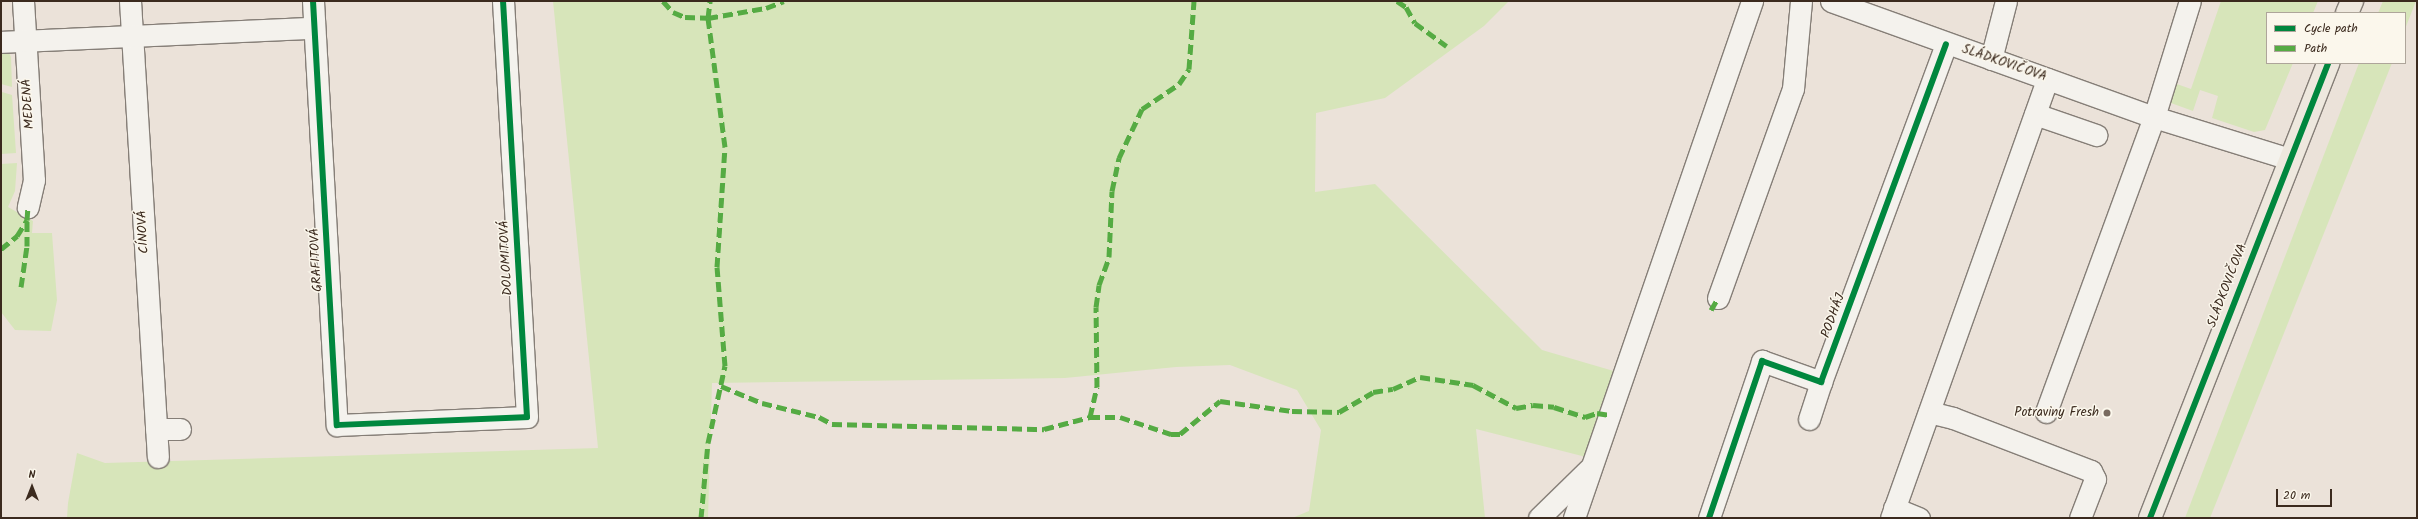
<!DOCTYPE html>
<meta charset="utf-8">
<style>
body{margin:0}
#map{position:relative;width:2418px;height:519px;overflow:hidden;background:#ebe2d9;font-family:Kalam,sans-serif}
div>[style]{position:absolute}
.green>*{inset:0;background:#d7e5ba}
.roads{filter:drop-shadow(1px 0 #857e77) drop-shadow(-1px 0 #857e77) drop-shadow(0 1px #857e77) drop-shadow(0 -1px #857e77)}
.minor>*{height:21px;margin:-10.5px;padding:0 10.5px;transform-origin:10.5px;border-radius:10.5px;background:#f4f2ed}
.major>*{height:22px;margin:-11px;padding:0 11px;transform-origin:11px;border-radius:11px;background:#eee8de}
.quiet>*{height:5px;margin-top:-2.5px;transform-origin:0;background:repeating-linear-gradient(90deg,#55ab43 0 10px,transparent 0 15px)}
.cycleway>*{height:6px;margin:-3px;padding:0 3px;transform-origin:3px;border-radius:3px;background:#00873e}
.dots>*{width:11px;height:11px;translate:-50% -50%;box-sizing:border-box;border:2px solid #fbf7ec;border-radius:50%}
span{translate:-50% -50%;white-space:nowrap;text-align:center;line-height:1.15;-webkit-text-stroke:3px #fbf7ec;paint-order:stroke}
.street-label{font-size:13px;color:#3b2a1e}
.poi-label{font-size:13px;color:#3b2a1e}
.right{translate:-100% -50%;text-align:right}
.frame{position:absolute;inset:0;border:2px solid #3b2a1e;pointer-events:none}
.legend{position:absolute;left:2266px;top:12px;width:140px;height:52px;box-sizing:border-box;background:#fbf7ec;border:1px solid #aea59a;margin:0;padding:5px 7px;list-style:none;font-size:12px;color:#3b2a1e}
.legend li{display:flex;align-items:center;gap:8px;height:20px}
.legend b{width:20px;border:1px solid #aea59a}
.north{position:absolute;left:12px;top:467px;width:40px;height:40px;-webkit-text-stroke:3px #fbf7ec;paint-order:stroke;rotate:0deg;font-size:11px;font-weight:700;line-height:16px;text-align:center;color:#3b2a1e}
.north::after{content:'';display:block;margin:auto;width:14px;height:18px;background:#3b2a1e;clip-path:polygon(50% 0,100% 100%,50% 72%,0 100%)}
.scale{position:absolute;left:2276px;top:489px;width:56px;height:18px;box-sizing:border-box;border:2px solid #3b2a1e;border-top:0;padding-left:5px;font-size:12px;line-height:14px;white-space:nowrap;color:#3b2a1e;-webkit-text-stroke:3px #fbf7ec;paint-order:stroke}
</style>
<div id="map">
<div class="green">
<i style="clip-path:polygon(553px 1px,1509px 1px,1484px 26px,1385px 98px,1316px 113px,1315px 192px,1375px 184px,1542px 350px,1617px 372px,1590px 458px,1476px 429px,1485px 518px,1292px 518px,1309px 511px,1321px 430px,1297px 390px,1230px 365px,1176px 367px,1065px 378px,712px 383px,708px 518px,67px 518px,68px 503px,77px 453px,105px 463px,598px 448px)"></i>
<i style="clip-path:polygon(2221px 1px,2318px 1px,2313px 13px,2267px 13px,2267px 63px,2293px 63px,2265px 130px,2254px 132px,2212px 118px,2218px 96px,2200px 90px,2193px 111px,2171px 103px,2167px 96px,2174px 83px,2191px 89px)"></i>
<i style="clip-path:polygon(2383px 1px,2416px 1px,2405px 29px,2405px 13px,2378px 13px)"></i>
<i style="clip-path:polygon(1px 52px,9px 53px,11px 57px,12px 87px,1px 84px)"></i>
<i style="clip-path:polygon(2359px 63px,2392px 63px,2210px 518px,2185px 518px)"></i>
<i style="clip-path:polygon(2px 92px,12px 95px,16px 153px,1px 154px)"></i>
<i style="clip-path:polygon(17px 163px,15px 191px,8px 207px,33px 221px,32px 233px,52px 233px,57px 300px,51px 331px,15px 330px,1px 312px,1px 164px)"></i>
</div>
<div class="roads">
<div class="minor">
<i style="left:23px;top:1px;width:179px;rotate:86.5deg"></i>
<i style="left:34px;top:180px;width:28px;rotate:103deg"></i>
<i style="left:130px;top:1px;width:457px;rotate:86.5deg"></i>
<i style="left:313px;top:1px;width:425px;rotate:86.8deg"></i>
<i style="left:337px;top:425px;width:190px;rotate:-2.4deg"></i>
<i style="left:527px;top:417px;width:417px;rotate:-93.3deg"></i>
<i style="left:1831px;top:1px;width:343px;rotate:19.8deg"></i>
<i style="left:2154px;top:117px;width:142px;rotate:17.2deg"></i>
<i style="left:1px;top:42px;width:313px;rotate:-2.6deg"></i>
<i style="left:1991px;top:59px;width:60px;rotate:-75.5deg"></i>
<i style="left:2035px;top:114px;width:65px;rotate:19deg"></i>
<i style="left:1718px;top:298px;width:222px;rotate:-70.3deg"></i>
<i style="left:1793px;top:89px;width:88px;rotate:-84.8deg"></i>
<i style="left:1929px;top:412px;width:25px;rotate:14deg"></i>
<i style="left:1953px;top:418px;width:148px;rotate:21deg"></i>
<i style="left:2091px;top:471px;width:9px;rotate:63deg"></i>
<i style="left:2095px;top:479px;width:42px;rotate:111deg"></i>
<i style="left:2046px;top:412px;width:314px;rotate:-69.9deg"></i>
<i style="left:2154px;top:117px;width:121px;rotate:-72.8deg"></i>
<i style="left:1809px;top:419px;width:39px;rotate:-72deg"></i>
<i style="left:156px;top:429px;width:24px"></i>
<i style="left:1894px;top:508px;width:27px;rotate:22deg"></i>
<i style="left:1539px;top:518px;width:70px;rotate:-44.4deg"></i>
<i style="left:1574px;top:518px;width:547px;rotate:-71deg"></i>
<i style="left:1709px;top:518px;width:166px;rotate:-71.3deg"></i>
<i style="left:1762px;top:361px;width:63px;rotate:19.6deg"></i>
<i style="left:1821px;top:382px;width:360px;rotate:-69.7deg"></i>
<i style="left:1891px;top:518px;width:466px;rotate:-70.4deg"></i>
</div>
<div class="major">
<i style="left:2347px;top:13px;width:13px;rotate:-67deg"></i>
<i style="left:2150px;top:518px;width:489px;rotate:-68.6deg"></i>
</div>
</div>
<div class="quiet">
<i style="left:663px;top:1px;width:15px;rotate:48deg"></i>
<i style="left:673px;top:12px;width:13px;rotate:23deg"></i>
<i style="left:685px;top:17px;width:23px;rotate:2deg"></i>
<i style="left:708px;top:18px;width:59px;rotate:-9.8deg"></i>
<i style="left:766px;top:8px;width:19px;rotate:-21deg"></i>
<i style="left:1397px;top:1px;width:11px;rotate:34deg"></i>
<i style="left:1406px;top:7px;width:18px;rotate:61deg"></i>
<i style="left:1415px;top:23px;width:39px;rotate:36deg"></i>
<i style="left:1px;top:249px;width:21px;rotate:-39deg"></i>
<i style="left:17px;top:236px;width:19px;rotate:-58deg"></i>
<i style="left:27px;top:220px;width:13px;rotate:-86deg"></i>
<i style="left:21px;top:287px;width:41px;rotate:-81.7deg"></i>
<i style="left:27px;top:246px;width:26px;rotate:-90deg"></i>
<i style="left:1711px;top:310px;width:14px;rotate:-60deg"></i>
<i style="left:721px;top:386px;width:44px;rotate:22.5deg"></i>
<i style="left:762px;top:403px;width:59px;rotate:13.8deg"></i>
<i style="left:819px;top:417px;width:15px;rotate:28deg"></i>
<i style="left:832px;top:424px;width:212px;rotate:1.4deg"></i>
<i style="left:1044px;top:429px;width:48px;rotate:-14.6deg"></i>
<i style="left:1090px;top:417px;width:30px"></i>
<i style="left:1120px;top:417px;width:54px;rotate:18.4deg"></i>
<i style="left:1171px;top:434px;width:9px"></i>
<i style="left:1180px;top:434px;width:52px;rotate:-39.5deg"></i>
<i style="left:1220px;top:401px;width:73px;rotate:7.9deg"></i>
<i style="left:1292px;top:411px;width:47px;rotate:1.2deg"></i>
<i style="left:1339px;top:412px;width:39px;rotate:-30deg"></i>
<i style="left:1373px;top:392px;width:20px;rotate:-9deg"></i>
<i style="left:1393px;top:389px;width:30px;rotate:-24deg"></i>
<i style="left:1420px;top:377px;width:54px;rotate:8.6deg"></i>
<i style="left:1473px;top:385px;width:49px;rotate:28.1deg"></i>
<i style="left:1516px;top:408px;width:17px;rotate:-10deg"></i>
<i style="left:1533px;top:405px;width:21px;rotate:5deg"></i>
<i style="left:1554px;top:407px;width:33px;rotate:18deg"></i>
<i style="left:1585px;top:417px;width:13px;rotate:-18deg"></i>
<i style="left:1597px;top:413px;width:13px;rotate:9deg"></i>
<i style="left:1090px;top:417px;width:31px;rotate:-77deg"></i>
<i style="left:1097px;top:387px;width:80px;rotate:-90.7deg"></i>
<i style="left:1096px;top:307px;width:22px;rotate:-82deg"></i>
<i style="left:1099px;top:285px;width:30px;rotate:-70deg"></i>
<i style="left:1109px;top:257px;width:66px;rotate:-87.4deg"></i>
<i style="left:1112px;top:191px;width:34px;rotate:-78deg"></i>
<i style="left:1119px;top:158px;width:54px;rotate:-64.9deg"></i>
<i style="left:1142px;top:109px;width:45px;rotate:-34deg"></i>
<i style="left:1179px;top:84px;width:18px;rotate:-56deg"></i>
<i style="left:1189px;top:69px;width:68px;rotate:-85.8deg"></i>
<i style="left:701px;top:518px;width:75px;rotate:-84.7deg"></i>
<i style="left:708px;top:443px;width:79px;rotate:-77.6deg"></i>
<i style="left:725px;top:366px;width:99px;rotate:-94.6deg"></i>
<i style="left:717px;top:267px;width:120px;rotate:-86.2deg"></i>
<i style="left:725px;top:147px;width:130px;rotate:-97.5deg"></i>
<i style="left:708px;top:18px;width:17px;rotate:-83deg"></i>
</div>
<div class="cycleway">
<i style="left:313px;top:1px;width:425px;rotate:86.8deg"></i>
<i style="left:337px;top:425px;width:190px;rotate:-2.4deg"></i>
<i style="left:527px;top:417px;width:417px;rotate:-93.3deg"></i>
<i style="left:1709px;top:518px;width:166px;rotate:-71.3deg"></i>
<i style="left:1762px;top:361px;width:63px;rotate:19.6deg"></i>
<i style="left:1821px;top:382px;width:360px;rotate:-69.7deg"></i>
<i style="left:2150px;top:518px;width:489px;rotate:-68.6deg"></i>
</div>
<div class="dots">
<i style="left:2107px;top:413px;background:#796a5f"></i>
</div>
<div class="street-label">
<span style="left:2004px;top:64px;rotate:19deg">SLÁDKOVIČOVA</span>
<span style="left:29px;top:104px;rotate:-94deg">MEDENÁ</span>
<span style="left:144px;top:232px;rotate:-93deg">CÍNOVÁ</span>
<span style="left:507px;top:258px;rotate:-93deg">DOLOMITOVÁ</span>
<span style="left:317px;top:260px;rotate:-93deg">GRAFITOVÁ</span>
<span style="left:2228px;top:286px;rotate:-69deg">SLÁDKOVIČOVA</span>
<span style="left:1834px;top:316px;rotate:-70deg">PODHÁJ</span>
</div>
<div class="poi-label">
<span class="right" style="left:2099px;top:413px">Potraviny Fresh</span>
</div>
<div class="frame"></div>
<ul class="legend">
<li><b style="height:5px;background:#00873e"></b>Cycle path</li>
<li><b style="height:5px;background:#55ab43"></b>Path</li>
</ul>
<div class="north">N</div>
<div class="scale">20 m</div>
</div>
